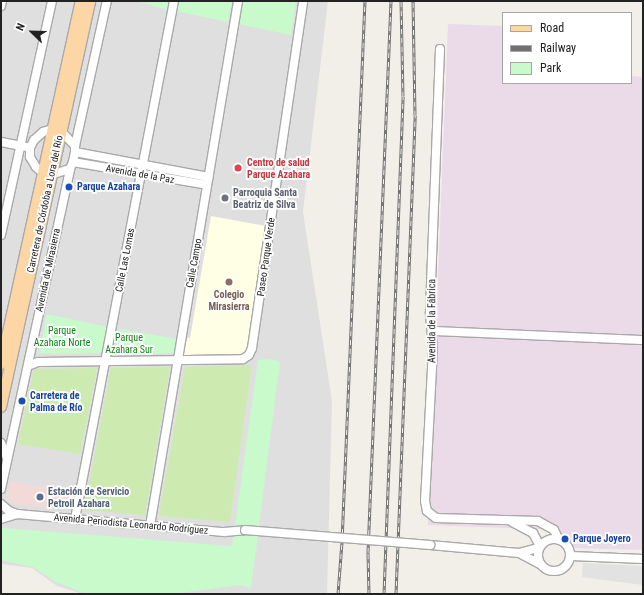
<!DOCTYPE html>
<meta charset="utf-8">
<style>
body{margin:0}
#map{position:relative;width:644px;height:595px;overflow:hidden;background:#f2efe9;font-family:"Roboto Condensed",sans-serif}
div>[style]{position:absolute}
.residential>*{inset:0;background:#e0dfdf}
.commercial>*{inset:0;background:#f2dad9}
.industrial>*{inset:0;background:#ebdbe8}
.education>*{inset:0;background:#ffffe5}
.grass>*{inset:0;background:#cdebb0}
.park>*{inset:0;background:#c8facc}
.parking>*{inset:0;background:#e2e2e2}
.roads{filter:drop-shadow(1px 0 #a9a9a9) drop-shadow(-1px 0 #a9a9a9) drop-shadow(0 1px #a9a9a9) drop-shadow(0 -1px #a9a9a9)}
.minor>*{height:8px;margin:-4px;padding:0 4px;transform-origin:4px;border-radius:4px;background:#fff}
.minor>.ring{margin:-4px;padding:0;box-sizing:content-box;background:none;border:8px solid #fff;border-radius:50%}
.major>*{height:10px;margin:-5px;padding:0 5px;transform-origin:5px;border-radius:5px;background:#fcd6a4}
.rail>*{height:3px;margin-top:-1.5px;transform-origin:0;background:repeating-linear-gradient(90deg,#fff 0 4.5px,#707070 0 9px);box-sizing:border-box;border-block:1px solid #707070}
.bridges{filter:drop-shadow(1px 0 #a9a9a9) drop-shadow(-1px 0 #a9a9a9) drop-shadow(0 1px #a9a9a9) drop-shadow(0 -1px #a9a9a9)}
.minor-bridge>*{height:8px;margin:-4px;padding:0 4px;transform-origin:4px;border-radius:4px;background:#fff}
.dots>*{width:11px;height:11px;translate:-50% -50%;box-sizing:border-box;border:2px solid #fff;border-radius:50%}
span{translate:-50% -50%;white-space:nowrap;text-align:center;line-height:1.15;-webkit-text-stroke:3.5px #fff;paint-order:stroke}
.health-label{font-size:10px;color:#be3a42;font-weight:700}
.left{translate:0 -50%;text-align:left}
.street-label{font-size:10px;color:#222}
.transit-label{font-size:10px;color:#164399;font-weight:700}
.worship-label{font-size:10px;color:#5b616d;font-weight:700}
.education-label{font-size:10px;color:#785e54;font-weight:700}
.park-label{font-size:10px;color:#0c8416}
.service-label{font-size:10px;color:#4e5e75;font-weight:700}
.frame{position:absolute;inset:0;border:2px solid #222;pointer-events:none}
.legend{position:absolute;left:502px;top:12px;width:130px;height:72px;box-sizing:border-box;background:#fff;border:1px solid #a7a7a7;margin:0;padding:5px 7px;list-style:none;font-size:12px;color:#222}
.legend li{display:flex;align-items:center;gap:8px;height:20px}
.legend b{width:20px;border:1px solid #a7a7a7}
.north{position:absolute;left:12px;top:12px;width:40px;height:40px;-webkit-text-stroke:3px #fff;paint-order:stroke;rotate:293deg;font-size:11px;font-weight:700;line-height:16px;text-align:center;color:#222}
.north::after{content:'';display:block;margin:auto;width:14px;height:18px;background:#222;clip-path:polygon(50% 0,100% 100%,50% 72%,0 100%)}
</style>
<div id="map">
<div class="residential">
<i style="clip-path:polygon(1px 1px,328px 1px,303px 212px,332px 401px,327px 594px,83px 594px,57px 586px,32px 568px,1px 564px)"></i>
</div>
<div class="commercial">
<i style="clip-path:polygon(10px 481px,73px 492px,70px 509px,12px 504px,7px 499px)"></i>
</div>
<div class="industrial">
<i style="clip-path:polygon(448px 24px,503px 26px,503px 83px,631px 83px,631px 76px,643px 77px,643px 550px,575px 548px,558px 530px,428px 525px)"></i>
</div>
<div class="education">
<i style="clip-path:polygon(211px 216px,266px 226px,248px 350px,244px 354px,184px 355px,187px 338px,190px 338px)"></i>
</div>
<div class="grass">
<i style="clip-path:polygon(252px 365px,230px 522px,159px 516px,185px 367px)"></i>
<i style="clip-path:polygon(170px 367px,145px 515px,84px 510px,111px 368px)"></i>
<i style="clip-path:polygon(97px 368px,80px 454px,18px 444px,34px 369px)"></i>
</div>
<div class="park">
<i style="clip-path:polygon(136px 1px,170px 1px,168px 10px)"></i>
<i style="clip-path:polygon(177px 1px,232px 1px,228px 22px,175px 11px)"></i>
<i style="clip-path:polygon(241px 1px,296px 1px,291px 35px,238px 24px)"></i>
<i style="clip-path:polygon(47px 314px,108px 327px,103px 353px,39px 354px)"></i>
<i style="clip-path:polygon(120px 329px,177px 339px,174px 353px,114px 354px)"></i>
<i style="clip-path:polygon(270px 359px,280px 362px,251px 588px,240px 585px,171px 594px,94px 594px,81px 592px,54px 581px,33px 567px,1px 560px,1px 528px,3px 528px,232px 546px,233px 536px,239px 534px,248px 535px,249px 526px,235px 525px,258px 360px)"></i>
</div>
<div class="parking">
<i style="clip-path:polygon(583px 563px,643px 566px,643px 585px,582px 577px)"></i>
</div>
<div class="roads">
<div class="minor">
<i style="left:1px;top:6px;width:5px;rotate:-79deg"></i>
<i style="left:440px;top:49px;width:265px;rotate:92.2deg"></i>
<i style="left:430px;top:314px;width:35px;rotate:85deg"></i>
<i style="left:433px;top:349px;width:152px;rotate:93deg"></i>
<i style="left:425px;top:501px;width:10px;rotate:79deg"></i>
<i style="left:427px;top:511px;width:11px;rotate:38deg"></i>
<i style="left:436px;top:518px;width:102px;rotate:1.7deg"></i>
<i style="left:538px;top:521px;width:18px;rotate:29deg"></i>
<i style="left:554px;top:530px;width:11px;rotate:63deg"></i>
<i style="left:1px;top:142px;width:25px;rotate:11deg"></i>
<i style="left:75px;top:146px;width:148px;rotate:-77.6deg"></i>
<i style="left:75px;top:152px;width:136px;rotate:10.6deg"></i>
<i style="left:73px;top:162px;width:136px;rotate:9.7deg"></i>
<i style="left:1px;top:235px;width:239px;rotate:-77.7deg"></i>
<i style="left:433px;top:331px;width:210px;rotate:2.5deg"></i>
<i style="left:28px;top:366px;width:11px;rotate:-22deg"></i>
<i style="left:38px;top:362px;width:205px;rotate:-0.8deg"></i>
<i style="left:243px;top:359px;width:7px;rotate:-34deg"></i>
<i style="left:249px;top:355px;width:8px;rotate:-67deg"></i>
<i style="left:252px;top:348px;width:351px;rotate:-81.6deg"></i>
<i style="left:1px;top:443px;width:16px;rotate:68deg"></i>
<i style="left:1px;top:489px;width:327px;rotate:-77.8deg"></i>
<i style="left:70px;top:169px;width:8px;rotate:-67deg"></i>
<i style="left:73px;top:162px;width:10px;rotate:-79deg"></i>
<i style="left:75px;top:152px;width:6px;rotate:-90deg"></i>
<i style="left:75px;top:146px;width:21px;rotate:-133deg"></i>
<i style="left:61px;top:131px;width:9px;rotate:-167deg"></i>
<i style="left:52px;top:129px;width:9px;rotate:162deg"></i>
<i style="left:43px;top:132px;width:12px;rotate:138deg"></i>
<i style="left:34px;top:140px;width:9px;rotate:117deg"></i>
<i style="left:30px;top:148px;width:9px;rotate:90deg"></i>
<i style="left:30px;top:157px;width:12px;rotate:59deg"></i>
<i style="left:36px;top:167px;width:9px;rotate:41deg"></i>
<i style="left:43px;top:173px;width:8px;rotate:14deg"></i>
<i style="left:51px;top:175px;width:20px;rotate:-18deg"></i>
<i style="left:1px;top:504px;width:11px;rotate:41deg"></i>
<i style="left:9px;top:511px;width:9px;rotate:21deg"></i>
<i style="left:17px;top:514px;width:208px;rotate:5deg"></i>
<i style="left:224px;top:532px;width:21px;rotate:-5deg"></i>
<i style="left:1px;top:519px;width:17px;rotate:-17deg"></i>
<i style="left:75px;top:519px;width:527px;rotate:-79.18deg"></i>
<i style="left:512px;top:522px;width:24px;rotate:28deg"></i>
<i style="left:533px;top:533px;width:15px;rotate:62deg"></i>
<i style="left:150px;top:526px;width:532px;rotate:-80.48deg"></i>
<i class="ring" style="left:538px;top:539px;width:24px;height:24px"></i>
<i style="left:430px;top:545px;width:89px;rotate:5.1deg"></i>
<i style="left:519px;top:553px;width:20px;rotate:-15deg"></i>
<i style="left:519px;top:553px;width:24px;rotate:28deg"></i>
<i style="left:571px;top:556px;width:72px;rotate:2.4deg"></i>
</div>
<div class="major">
<i style="left:1px;top:364px;width:372px;rotate:-77.6deg"></i>
<i style="left:1px;top:407px;width:416px;rotate:-77.6deg"></i>
</div>
</div>
<div class="rail">
<i style="left:338px;top:594px;width:52px;rotate:-85.6deg"></i>
<i style="left:342px;top:542px;width:541px;rotate:-87.57deg"></i>
<i style="left:369px;top:594px;width:42px;rotate:-91.4deg"></i>
<i style="left:368px;top:552px;width:551px;rotate:-87.61deg"></i>
<i style="left:384px;top:594px;width:498px;rotate:-87.8deg"></i>
<i style="left:403px;top:96px;width:95px;rotate:-91.2deg"></i>
<i style="left:396px;top:594px;width:479px;rotate:-87.7deg"></i>
<i style="left:415px;top:115px;width:114px;rotate:-91deg"></i>
</div>
<div class="bridges">
<div class="minor-bridge">
<i style="left:245px;top:530px;width:186px;rotate:4.6deg"></i>
</div>
</div>
<div class="dots">
<i style="left:238px;top:168px;background:#e0444e"></i>
<i style="left:69px;top:187px;background:#1a4fb4"></i>
<i style="left:225px;top:198px;background:#6b7280"></i>
<i style="left:229px;top:282px;background:#8d6e63"></i>
<i style="left:22px;top:401px;background:#1a4fb4"></i>
<i style="left:40px;top:497px;background:#5c6f8a"></i>
<i style="left:565px;top:539px;background:#1a4fb4"></i>
</div>
<div class="health-label">
<span class="left" style="left:247px;top:168px">Centro de salud<br>Parque Azahara</span>
</div>
<div class="street-label">
<span style="left:140px;top:174px;rotate:10deg">Avenida de la Paz</span>
<span style="left:45px;top:204px;rotate:-78deg">Carretera de Córdoba a Lora del Río</span>
<span style="left:266px;top:257px;rotate:-82deg">Paseo Parque Verde</span>
<span style="left:125px;top:260px;rotate:-79deg">Calle Las Lomas</span>
<span style="left:194px;top:263px;rotate:-80deg">Calle Campo</span>
<span style="left:48px;top:270px;rotate:-78deg">Avenida de Mirasierra</span>
<span style="left:432px;top:321px;rotate:-90deg">Avenida de la Fábrica</span>
<span style="left:131px;top:524px;rotate:5deg">Avenida Periodista Leonardo Rodríguez</span>
</div>
<div class="transit-label">
<span class="left" style="left:77px;top:187px">Parque Azahara</span>
<span class="left" style="left:30px;top:401px">Carretera de<br>Palma de Río</span>
<span class="left" style="left:573px;top:539px">Parque Joyero</span>
</div>
<div class="worship-label">
<span class="left" style="left:233px;top:198px">Parroquia Santa<br>Beatriz de Silva</span>
</div>
<div class="education-label">
<span style="left:229px;top:300px">Colegio<br>Mirasierra</span>
</div>
<div class="park-label">
<span style="left:62px;top:336px">Parque<br>Azahara Norte</span>
<span style="left:129px;top:343px">Parque<br>Azahara Sur</span>
</div>
<div class="service-label">
<span class="left" style="left:48px;top:497px">Estación de Servicio<br>Petroil Azahara</span>
</div>
<div class="frame"></div>
<ul class="legend">
<li><b style="height:5px;background:#fcd6a4"></b>Road</li>
<li><b style="height:5px;background:#707070"></b>Railway</li>
<li><b style="height:11px;background:#c8facc"></b>Park</li>
</ul>
<div class="north">N</div>
</div>
